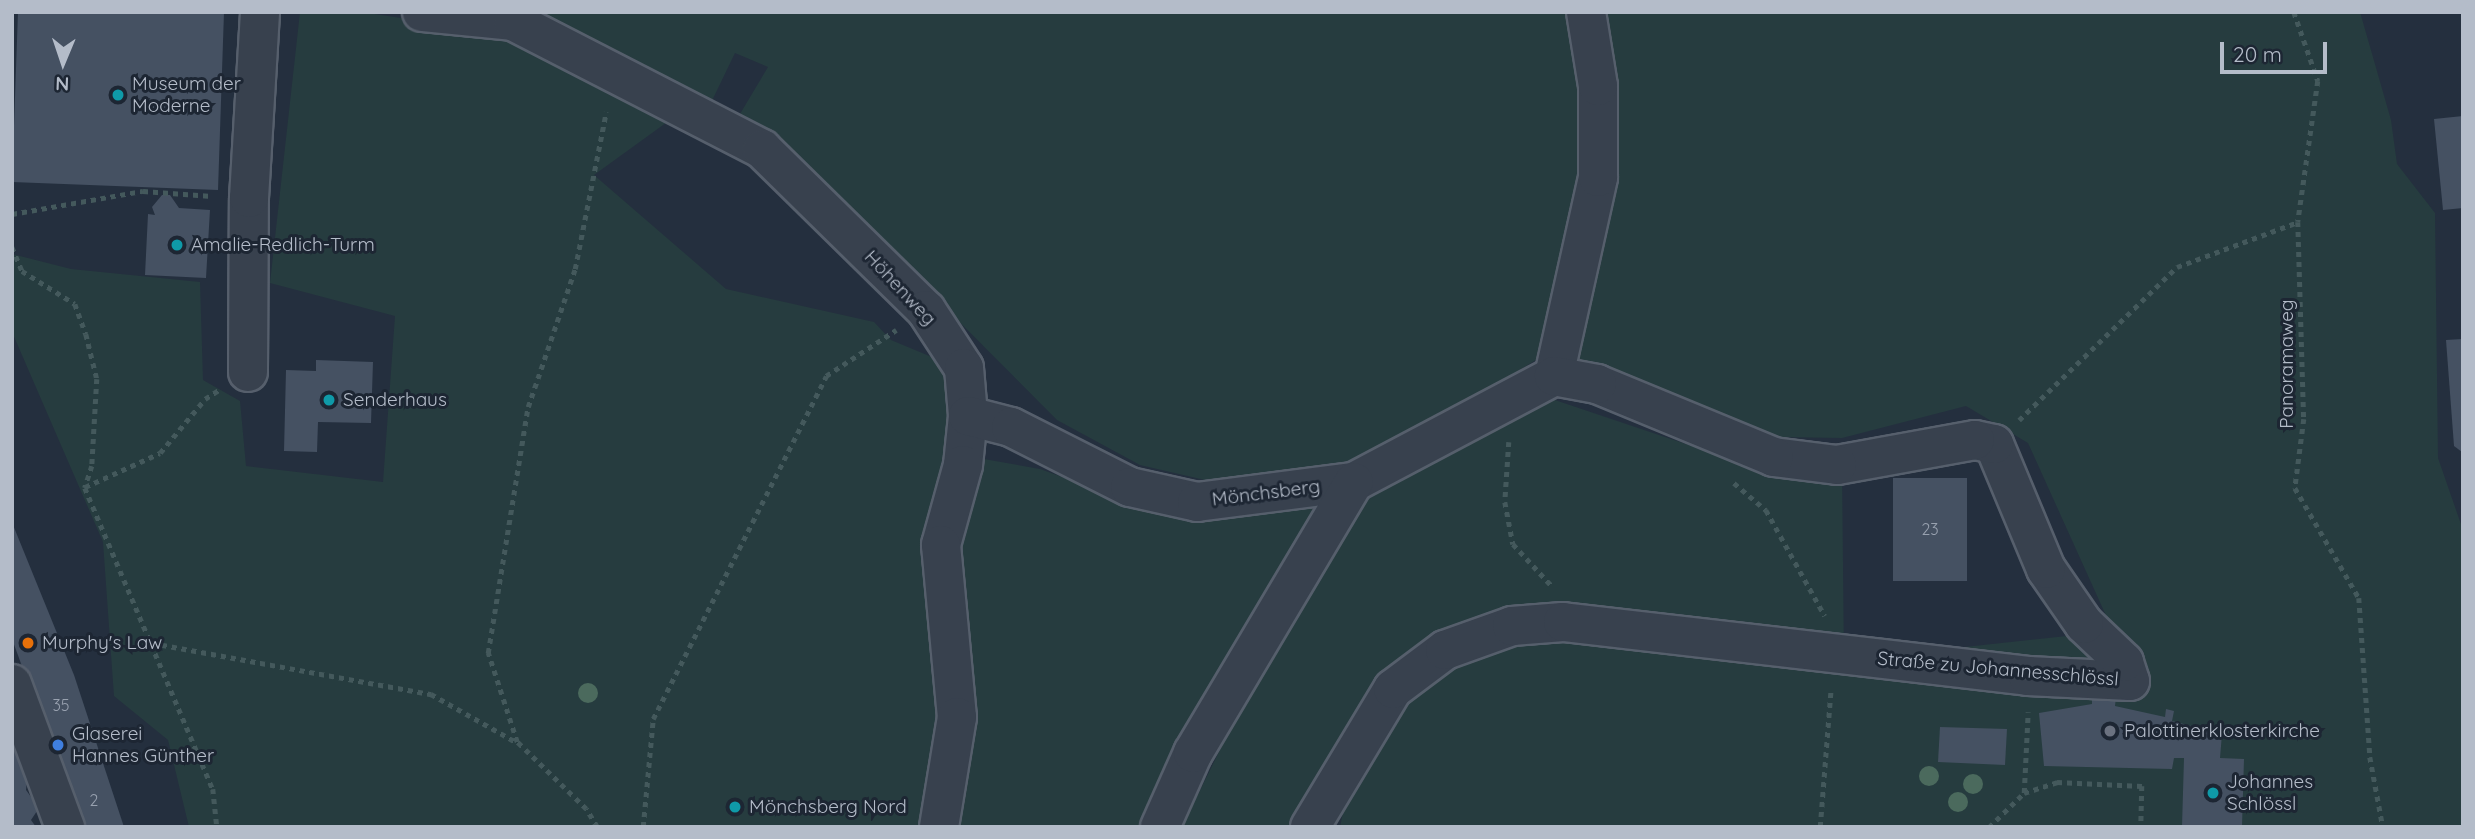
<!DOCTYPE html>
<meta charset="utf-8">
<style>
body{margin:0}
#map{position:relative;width:2475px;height:839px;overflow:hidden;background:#242f3e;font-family:Quicksand,sans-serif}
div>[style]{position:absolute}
.green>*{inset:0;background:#263c3f}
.building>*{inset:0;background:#455162}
.path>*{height:4.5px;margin-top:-2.25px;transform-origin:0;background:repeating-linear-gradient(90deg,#44595c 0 5px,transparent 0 10px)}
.roads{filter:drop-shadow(2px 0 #565f6c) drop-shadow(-2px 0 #565f6c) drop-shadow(0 2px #565f6c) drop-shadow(0 -2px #565f6c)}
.minor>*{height:38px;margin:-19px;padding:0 19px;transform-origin:19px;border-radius:19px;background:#38414e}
.trees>*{width:20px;height:20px;margin:-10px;border-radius:50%;background:#4b6a5d}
.dots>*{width:19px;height:19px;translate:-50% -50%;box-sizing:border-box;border:4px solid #1d2633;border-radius:50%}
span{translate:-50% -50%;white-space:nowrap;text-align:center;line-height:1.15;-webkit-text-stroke:6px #1d2633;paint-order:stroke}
.number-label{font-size:16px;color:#98a1af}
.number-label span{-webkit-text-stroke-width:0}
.poi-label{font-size:19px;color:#b4bcc9}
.left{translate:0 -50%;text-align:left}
.street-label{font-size:19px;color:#b4bcc9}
.frame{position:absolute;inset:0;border:14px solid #b4bcc9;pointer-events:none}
.north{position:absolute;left:28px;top:28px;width:70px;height:70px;-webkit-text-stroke:5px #1d2633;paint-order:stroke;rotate:182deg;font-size:19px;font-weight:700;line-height:28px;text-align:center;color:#b4bcc9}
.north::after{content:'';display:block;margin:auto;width:24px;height:32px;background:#b4bcc9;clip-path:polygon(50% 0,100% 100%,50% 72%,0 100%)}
.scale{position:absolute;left:2220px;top:42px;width:107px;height:32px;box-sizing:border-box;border:4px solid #b4bcc9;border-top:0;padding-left:9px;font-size:21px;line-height:24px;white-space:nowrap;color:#b4bcc9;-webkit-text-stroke:5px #1d2633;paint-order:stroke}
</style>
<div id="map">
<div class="green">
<i style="clip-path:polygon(300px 12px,361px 12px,508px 34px,670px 120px,594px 175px,726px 289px,874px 322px,891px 340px,939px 360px,955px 405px,944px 452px,1040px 469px,1174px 517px,1323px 508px,1149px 827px,189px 827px,168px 740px,114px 696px,103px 542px,12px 332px,12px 254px,71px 269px,200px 282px,203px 380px,240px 401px,246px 466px,383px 482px,395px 316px,270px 283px)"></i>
<i style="clip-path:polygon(515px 12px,2360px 12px,2391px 120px,2397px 164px,2435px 213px,2438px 458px,2463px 530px,2463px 827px,1340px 827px,1343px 812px,1324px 776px,1293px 827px,1182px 827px,1249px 691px,1364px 491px,1537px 394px,1772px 473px,1842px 468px,1844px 660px,2113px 631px,2028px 443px,1966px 406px,1842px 438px,1775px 437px,1585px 363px,1547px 353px,1347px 476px,1218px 483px,1140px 465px,1057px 420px,788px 150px,737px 119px,768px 67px,735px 53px,708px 109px)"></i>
</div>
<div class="building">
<i style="clip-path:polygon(18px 12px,224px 12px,218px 190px,12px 182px)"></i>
<i style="clip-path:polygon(2463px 116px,2463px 208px,2443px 210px,2434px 119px)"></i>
<i style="clip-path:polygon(162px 195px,170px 195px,179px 208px,210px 210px,206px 278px,145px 275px,148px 214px,155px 215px,152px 207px)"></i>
<i style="clip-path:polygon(2463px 339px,2463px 452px,2462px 452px,2454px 446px,2446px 340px)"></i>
<i style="clip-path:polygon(316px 360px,373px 362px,371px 423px,318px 422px,317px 452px,284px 451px,286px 370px,316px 371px)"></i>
<i style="clip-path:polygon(1893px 478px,1967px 478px,1967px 581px,1893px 581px)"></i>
<i style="clip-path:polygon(13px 525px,74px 675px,124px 827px,81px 827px,12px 639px)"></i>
<i style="clip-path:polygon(2092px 696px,2116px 697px,2115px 706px,2165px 717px,2166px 709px,2174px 711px,2172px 721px,2222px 734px,2220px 758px,2244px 759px,2242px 827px,2182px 827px,2184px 758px,2174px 758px,2172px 769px,2044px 766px,2039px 713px,2092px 704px)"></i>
<i style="clip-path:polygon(1940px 727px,2007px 729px,2005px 765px,1938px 762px)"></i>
<i style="clip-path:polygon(12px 739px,27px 778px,26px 790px,39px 808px,31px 820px,36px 827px,12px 827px)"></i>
</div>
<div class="path">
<i style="left:2294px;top:12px;width:73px;rotate:70.8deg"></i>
<i style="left:2318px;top:81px;width:142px;rotate:98.1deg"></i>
<i style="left:2298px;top:222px;width:197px;rotate:88.3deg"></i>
<i style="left:2304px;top:419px;width:70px;rotate:97.4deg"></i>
<i style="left:2295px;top:488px;width:127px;rotate:59.8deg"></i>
<i style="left:2359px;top:598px;width:159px;rotate:86deg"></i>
<i style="left:2370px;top:757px;width:71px;rotate:79.5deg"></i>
<i style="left:12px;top:214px;width:133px;rotate:-10deg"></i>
<i style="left:143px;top:191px;width:69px;rotate:4.1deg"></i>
<i style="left:12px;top:247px;width:26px;rotate:67deg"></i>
<i style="left:22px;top:271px;width:62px;rotate:31.9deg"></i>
<i style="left:75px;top:304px;width:32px;rotate:70deg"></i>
<i style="left:86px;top:334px;width:46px;rotate:76.3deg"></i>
<i style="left:97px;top:379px;width:87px;rotate:93.3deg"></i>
<i style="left:92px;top:466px;width:23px;rotate:108deg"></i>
<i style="left:85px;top:488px;width:327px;rotate:67deg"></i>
<i style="left:213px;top:789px;width:38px;rotate:84deg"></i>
<i style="left:2019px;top:420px;width:220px;rotate:-44.1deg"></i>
<i style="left:2177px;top:267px;width:129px;rotate:-20.4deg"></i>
<i style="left:1509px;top:442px;width:60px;rotate:93.8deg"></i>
<i style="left:1505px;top:502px;width:43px;rotate:79.2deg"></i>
<i style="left:1513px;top:544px;width:56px;rotate:47.2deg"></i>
<i style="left:1734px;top:483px;width:42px;rotate:40.2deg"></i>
<i style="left:1766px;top:510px;width:121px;rotate:60.9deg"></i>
<i style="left:85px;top:487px;width:82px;rotate:-24.4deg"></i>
<i style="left:160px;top:453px;width:70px;rotate:-50.2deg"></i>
<i style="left:205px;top:399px;width:17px;rotate:-33deg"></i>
<i style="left:152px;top:643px;width:284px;rotate:10.4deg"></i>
<i style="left:431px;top:694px;width:98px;rotate:29.5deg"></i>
<i style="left:2024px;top:793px;width:81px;rotate:-87.2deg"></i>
<i style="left:597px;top:827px;width:21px;rotate:-121deg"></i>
<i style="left:586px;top:809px;width:96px;rotate:-135.8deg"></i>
<i style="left:517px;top:742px;width:94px;rotate:-108deg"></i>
<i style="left:488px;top:653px;width:249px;rotate:-80.8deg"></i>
<i style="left:528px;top:407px;width:146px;rotate:-71.2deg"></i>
<i style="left:575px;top:269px;width:160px;rotate:-78.8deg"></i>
<i style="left:643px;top:827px;width:108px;rotate:-84.7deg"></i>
<i style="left:653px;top:719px;width:384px;rotate:-63.2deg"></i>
<i style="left:826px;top:376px;width:84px;rotate:-33.3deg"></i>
<i style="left:1820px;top:827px;width:139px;rotate:-85.5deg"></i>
<i style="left:1989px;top:827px;width:49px;rotate:-44.2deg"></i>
<i style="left:2024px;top:793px;width:35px;rotate:-18deg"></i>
<i style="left:2057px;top:782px;width:85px;rotate:2.7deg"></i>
<i style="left:2142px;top:786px;width:41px;rotate:91.4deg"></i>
</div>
<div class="roads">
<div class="minor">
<i style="left:422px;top:12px;width:91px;rotate:5.6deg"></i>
<i style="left:513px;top:21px;width:280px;rotate:27.2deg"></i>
<i style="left:762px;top:149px;width:230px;rotate:44.5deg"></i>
<i style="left:926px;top:310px;width:69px;rotate:56.8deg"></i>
<i style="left:964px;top:368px;width:48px;rotate:85.2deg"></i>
<i style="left:968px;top:416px;width:49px;rotate:95.8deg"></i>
<i style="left:963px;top:465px;width:83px;rotate:105.4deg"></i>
<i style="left:941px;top:545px;width:173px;rotate:84.7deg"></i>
<i style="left:957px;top:717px;width:111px;rotate:99.3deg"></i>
<i style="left:248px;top:372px;width:174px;rotate:-89.7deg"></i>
<i style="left:249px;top:198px;width:186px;rotate:-86.6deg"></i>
<i style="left:1554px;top:376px;width:204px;rotate:-77.5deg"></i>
<i style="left:1598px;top:177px;width:91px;rotate:-90deg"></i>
<i style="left:1598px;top:86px;width:75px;rotate:-99.2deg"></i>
<i style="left:968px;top:416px;width:44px;rotate:14.3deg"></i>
<i style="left:1011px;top:427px;width:133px;rotate:26.8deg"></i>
<i style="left:1130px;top:487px;width:69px;rotate:12.6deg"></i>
<i style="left:1197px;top:502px;width:158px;rotate:-7.3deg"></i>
<i style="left:1354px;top:482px;width:226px;rotate:-27.9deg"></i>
<i style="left:12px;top:684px;width:153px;rotate:69.7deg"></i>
<i style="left:1160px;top:827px;width:81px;rotate:-66deg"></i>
<i style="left:1193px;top:753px;width:315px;rotate:-59.3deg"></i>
<i style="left:1310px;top:827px;width:161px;rotate:-59deg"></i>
<i style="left:1393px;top:689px;width:65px;rotate:-36.9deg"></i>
<i style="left:1445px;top:650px;width:71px;rotate:-19.7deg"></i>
<i style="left:1512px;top:626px;width:51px;rotate:-4.5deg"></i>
<i style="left:1563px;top:622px;width:468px;rotate:6.6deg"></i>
<i style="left:2028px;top:676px;width:102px;rotate:2.8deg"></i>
<i style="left:2130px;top:681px;width:20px;rotate:-108deg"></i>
<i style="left:2124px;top:662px;width:55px;rotate:-136.5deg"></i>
<i style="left:2084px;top:624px;width:67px;rotate:-124.6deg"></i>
<i style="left:2046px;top:569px;width:135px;rotate:-112.6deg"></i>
<i style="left:1994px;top:444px;width:19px;rotate:-168deg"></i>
<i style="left:1975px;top:440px;width:140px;rotate:169.7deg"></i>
<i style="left:1837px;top:465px;width:64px;rotate:-172.8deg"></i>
<i style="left:1774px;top:457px;width:191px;rotate:-157.6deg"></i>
<i style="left:1597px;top:384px;width:44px;rotate:-169.5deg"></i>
</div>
</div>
<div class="trees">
<i style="left:588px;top:693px"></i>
<i style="left:1929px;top:776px"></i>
<i style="left:1973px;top:784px"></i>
<i style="left:1958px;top:802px"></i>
</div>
<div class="dots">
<i style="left:118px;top:95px;background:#0f9aa8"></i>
<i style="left:177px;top:245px;background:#0f9aa8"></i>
<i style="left:329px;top:400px;background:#0f9aa8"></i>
<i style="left:28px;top:643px;background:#e8710a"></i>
<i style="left:2110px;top:731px;background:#6b7280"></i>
<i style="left:58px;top:745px;background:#3f7fe0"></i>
<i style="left:2213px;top:793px;background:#0f9aa8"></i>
<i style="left:735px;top:807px;background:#0f9aa8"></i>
</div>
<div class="number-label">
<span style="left:1930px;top:529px">23</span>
<span style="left:61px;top:705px">35</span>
<span style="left:94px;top:800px">2</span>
</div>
<div class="poi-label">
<span class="left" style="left:132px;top:95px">Museum der<br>Moderne</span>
<span class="left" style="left:191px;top:245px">Amalie-Redlich-Turm</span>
<span class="left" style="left:343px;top:400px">Senderhaus</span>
<span class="left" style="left:42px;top:643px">Murphy's Law</span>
<span class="left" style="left:2124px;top:731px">Palottinerklosterkirche</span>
<span class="left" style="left:72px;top:745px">Glaserei<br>Hannes Günther</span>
<span class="left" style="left:2227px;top:793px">Johannes<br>Schlössl</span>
<span class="left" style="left:749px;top:807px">Mönchsberg Nord</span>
</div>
<div class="street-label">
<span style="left:900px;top:288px;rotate:47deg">Höhenweg</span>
<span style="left:2287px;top:364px;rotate:-90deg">Panoramaweg</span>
<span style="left:1266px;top:493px;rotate:-7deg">Mönchsberg</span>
<span style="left:1998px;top:669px;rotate:5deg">Straße zu Johannesschlössl</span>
</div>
<div class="frame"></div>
<div class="north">N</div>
<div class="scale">20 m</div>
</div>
